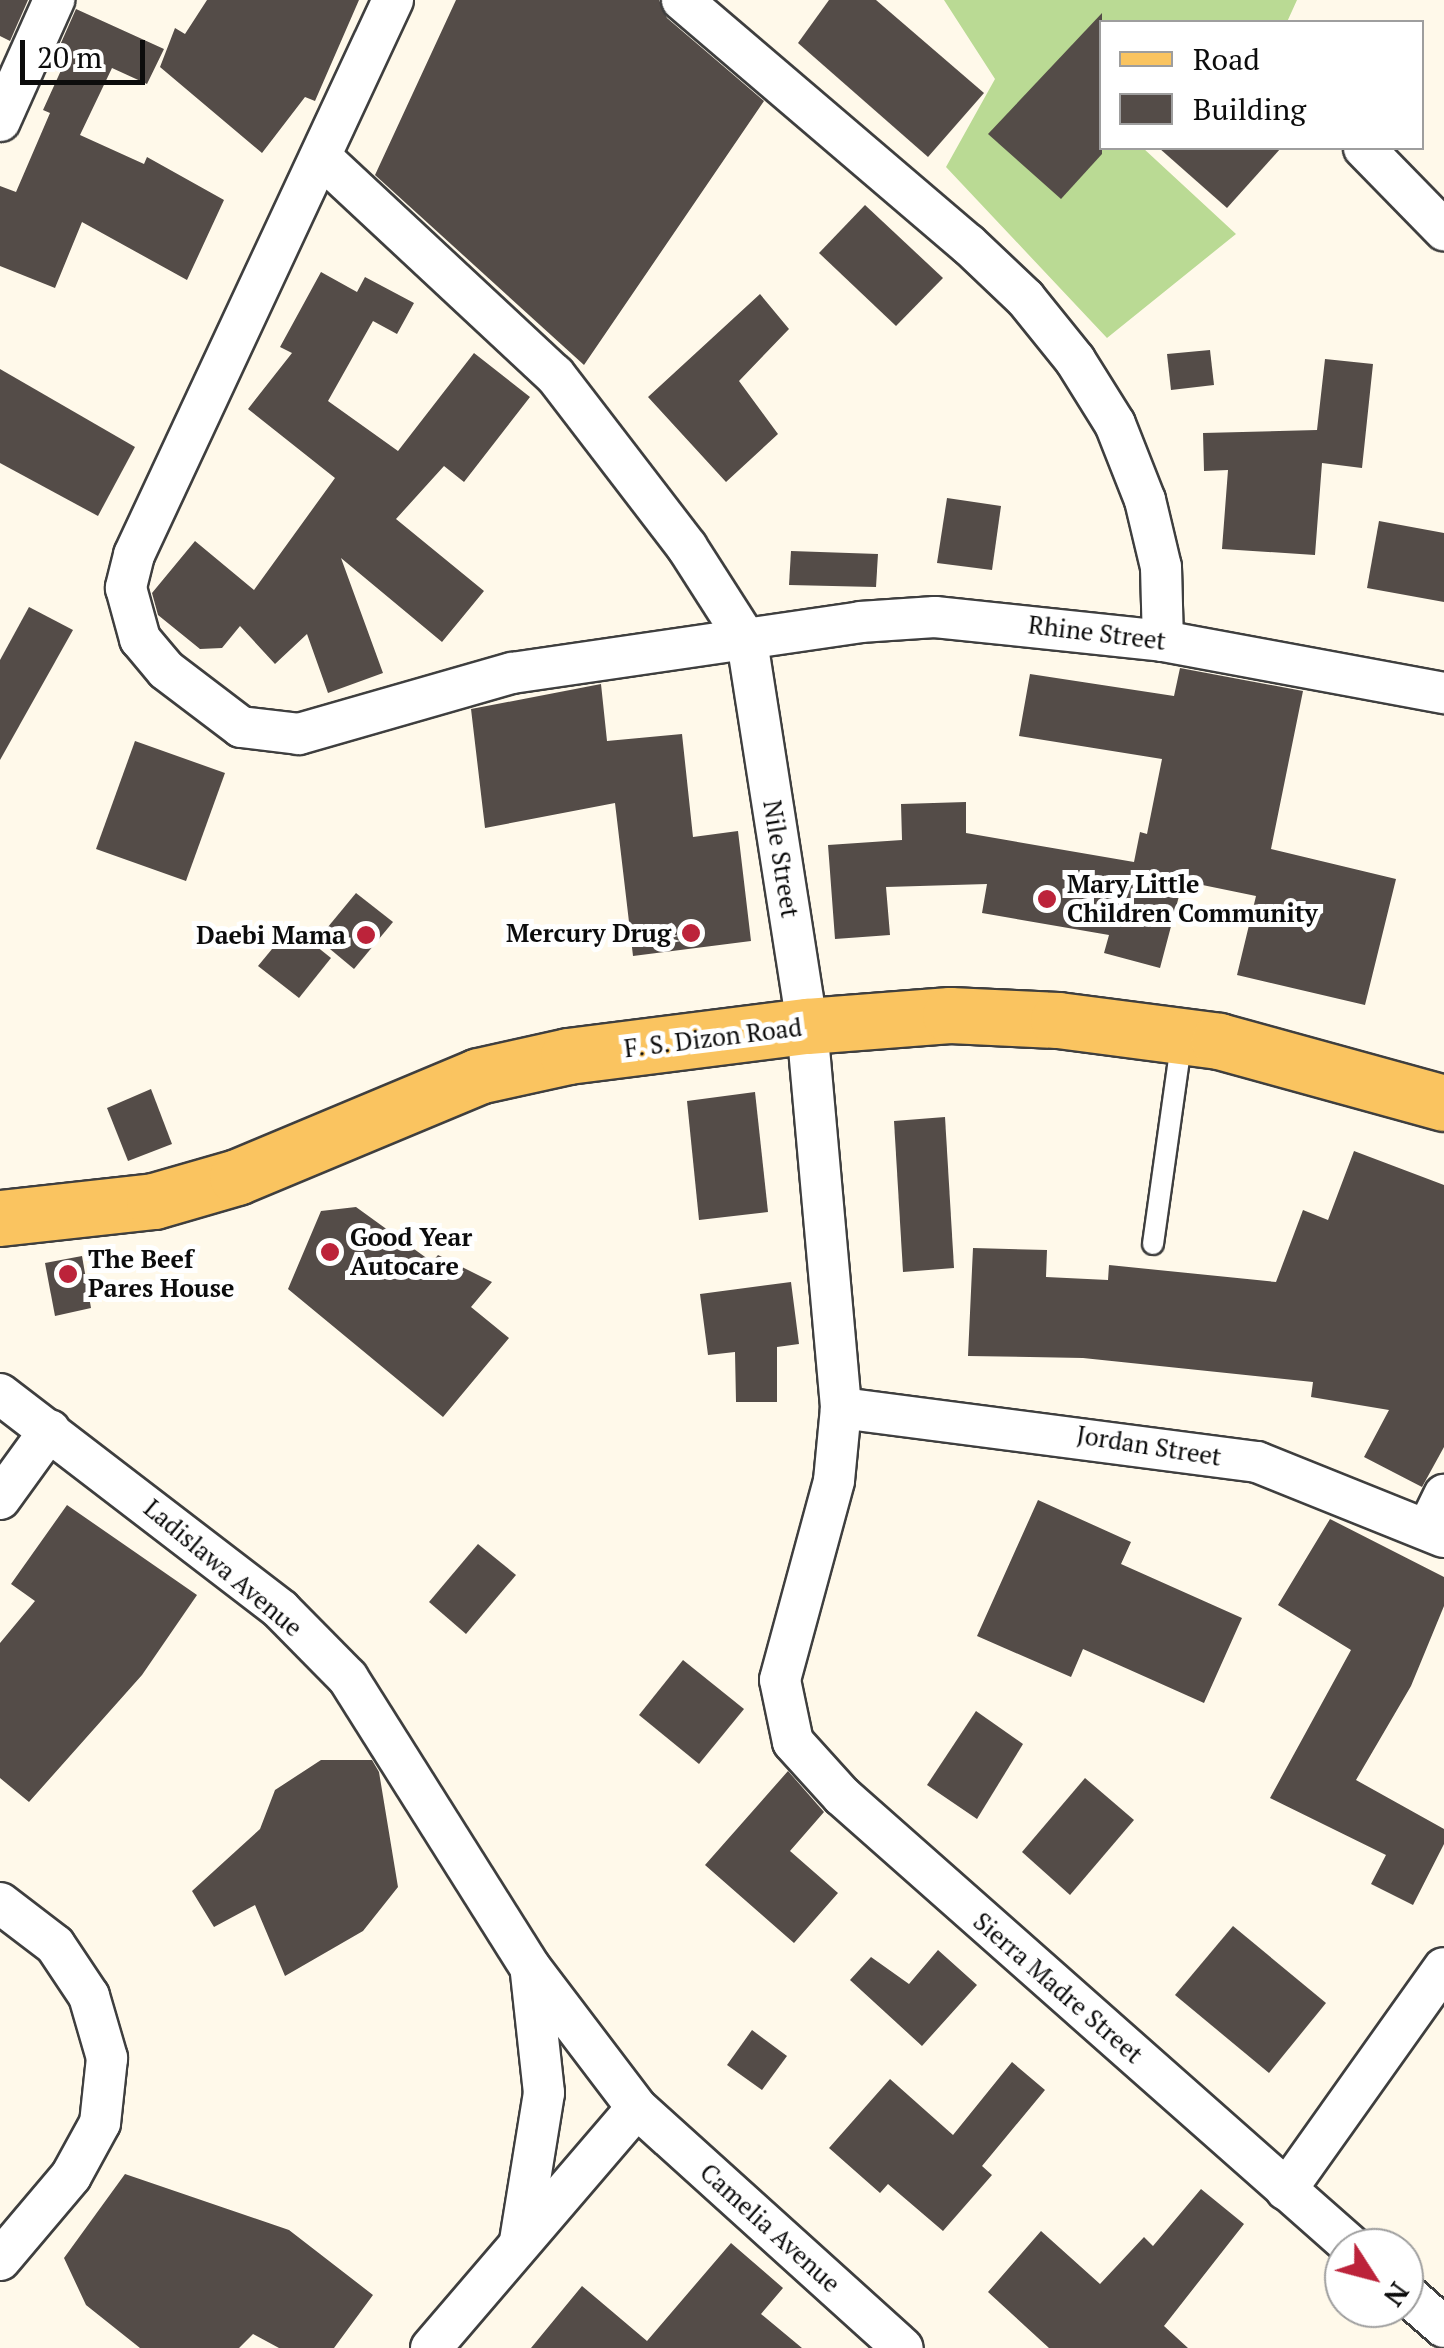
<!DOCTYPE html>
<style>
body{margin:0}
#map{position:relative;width:1444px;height:2348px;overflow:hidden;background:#fff9ea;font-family:"PT Serif",serif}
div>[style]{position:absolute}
.forest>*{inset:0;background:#bada94}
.building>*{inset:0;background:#544c48}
.roads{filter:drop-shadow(2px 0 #3f3f3f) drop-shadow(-2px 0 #3f3f3f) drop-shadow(0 2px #3f3f3f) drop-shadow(0 -2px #3f3f3f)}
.lane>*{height:20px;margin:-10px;padding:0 10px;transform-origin:10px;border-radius:10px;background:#fff}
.street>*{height:40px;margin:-20px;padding:0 20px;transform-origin:20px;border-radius:20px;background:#fff}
.primary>*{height:55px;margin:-27.5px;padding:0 27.5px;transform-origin:27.5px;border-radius:27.5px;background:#fac460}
.dots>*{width:28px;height:28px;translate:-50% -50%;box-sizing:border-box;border:5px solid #fff;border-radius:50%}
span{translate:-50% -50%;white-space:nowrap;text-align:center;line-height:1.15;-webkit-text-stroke:10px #fff;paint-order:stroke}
.street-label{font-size:25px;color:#0c0c0c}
.poi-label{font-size:25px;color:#0c0c0c;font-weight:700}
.left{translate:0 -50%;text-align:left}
.right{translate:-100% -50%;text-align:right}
.legend{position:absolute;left:1099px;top:20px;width:325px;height:130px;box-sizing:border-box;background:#fff;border:2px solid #9e9e9e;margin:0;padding:12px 18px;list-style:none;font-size:30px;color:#0c0c0c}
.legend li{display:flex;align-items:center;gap:20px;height:50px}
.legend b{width:50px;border:2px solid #9e9e9e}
.north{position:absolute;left:1324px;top:2228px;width:100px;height:100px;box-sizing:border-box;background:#fff;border:2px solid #9e9e9e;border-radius:50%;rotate:126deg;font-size:28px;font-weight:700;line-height:40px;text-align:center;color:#0c0c0c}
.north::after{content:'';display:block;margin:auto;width:35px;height:45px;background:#bc233a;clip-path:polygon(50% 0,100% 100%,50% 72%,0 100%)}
.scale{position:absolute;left:20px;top:40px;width:125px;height:45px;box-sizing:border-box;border:5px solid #0c0c0c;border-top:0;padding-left:12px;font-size:30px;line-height:35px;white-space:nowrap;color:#0c0c0c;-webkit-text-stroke:8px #fff;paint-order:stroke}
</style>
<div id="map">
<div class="forest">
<i style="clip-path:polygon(944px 0,1297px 0,1287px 22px,1102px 22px,1102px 148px,1143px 148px,1236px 234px,1107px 338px,946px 167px,995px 79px)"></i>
</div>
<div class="building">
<i style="clip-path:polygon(0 0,28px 0,10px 41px,0 36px)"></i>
<i style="clip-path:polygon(207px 0,359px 0,315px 101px,305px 97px,262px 153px,160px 67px,175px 28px,185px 34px)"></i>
<i style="clip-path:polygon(456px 0,659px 0,667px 18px,764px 101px,584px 365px,375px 175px)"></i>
<i style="clip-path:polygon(829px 0,876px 0,984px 93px,928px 157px,798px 43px)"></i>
<i style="clip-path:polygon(76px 9px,164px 49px,147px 84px,112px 68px,80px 135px,144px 164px,147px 157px,224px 200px,187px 280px,82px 222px,55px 288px,0 266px,0 186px,16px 192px,50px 113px,43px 110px,63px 66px,53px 61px)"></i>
<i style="clip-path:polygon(1102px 13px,1102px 154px,1061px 199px,988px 134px)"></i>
<i style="clip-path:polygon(1159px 148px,1281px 148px,1227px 208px)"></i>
<i style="clip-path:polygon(865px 205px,943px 278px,896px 326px,819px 253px)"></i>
<i style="clip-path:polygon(321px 272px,357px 292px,365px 277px,414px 303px,397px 334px,373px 321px,328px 401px,398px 451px,474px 353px,530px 397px,464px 482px,444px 466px,396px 519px,484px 591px,442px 642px,341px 558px,383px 673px,328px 693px,307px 634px,275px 664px,240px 626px,222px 648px,200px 649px,158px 615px,152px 593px,195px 541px,254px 590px,335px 478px,248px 409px,292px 353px,280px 347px)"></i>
<i style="clip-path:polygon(760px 294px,789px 329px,739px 381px,778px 434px,726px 482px,648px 397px)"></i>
<i style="clip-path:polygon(1210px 350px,1214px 385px,1171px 390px,1167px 354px)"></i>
<i style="clip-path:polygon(1325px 359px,1373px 364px,1362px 468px,1322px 463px,1315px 555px,1222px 549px,1228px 470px,1204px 471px,1203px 433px,1317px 430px)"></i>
<i style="clip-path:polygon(0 369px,135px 447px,98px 516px,0 463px)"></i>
<i style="clip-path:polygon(947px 498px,1001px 506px,992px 570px,937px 563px)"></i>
<i style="clip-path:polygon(1379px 521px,1444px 533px,1444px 602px,1367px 588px)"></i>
<i style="clip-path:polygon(791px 551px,878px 554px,876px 587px,789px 585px)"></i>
<i style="clip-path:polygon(29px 607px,73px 630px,0 760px,0 660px)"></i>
<i style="clip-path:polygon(1180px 668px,1303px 691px,1271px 849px,1396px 879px,1365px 1005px,1237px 975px,1256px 896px,1183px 881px,1160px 968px,1104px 953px,1109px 935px,982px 913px,987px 884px,886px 887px,890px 935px,835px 939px,828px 845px,902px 840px,901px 804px,966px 802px,966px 833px,1134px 862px,1140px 832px,1147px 834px,1162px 759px,1019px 736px,1030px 674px,1174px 696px)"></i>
<i style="clip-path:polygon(601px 684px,607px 741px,682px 734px,693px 837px,738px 831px,751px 941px,633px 956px,615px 803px,485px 828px,471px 709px)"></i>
<i style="clip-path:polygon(135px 741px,225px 773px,186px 881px,96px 849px)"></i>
<i style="clip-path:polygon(356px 893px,393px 922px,354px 969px,318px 939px)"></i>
<i style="clip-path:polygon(291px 926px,331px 958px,299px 998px,258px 966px)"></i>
<i style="clip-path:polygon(151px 1089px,172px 1144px,128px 1161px,107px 1108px)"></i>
<i style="clip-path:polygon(755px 1092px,768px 1212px,699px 1220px,687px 1101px)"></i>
<i style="clip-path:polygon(945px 1117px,954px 1268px,903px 1272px,894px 1121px)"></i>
<i style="clip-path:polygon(1354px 1151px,1444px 1185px,1444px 1447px,1422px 1487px,1364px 1457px,1389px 1410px,1311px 1397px,1313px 1382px,1083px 1358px,968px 1356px,973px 1248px,1047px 1250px,1046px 1277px,1108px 1280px,1109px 1265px,1276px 1282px,1303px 1210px,1328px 1220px)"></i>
<i style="clip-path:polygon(356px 1207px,432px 1262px,438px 1255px,492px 1282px,471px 1307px,509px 1338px,443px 1417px,288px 1289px,321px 1211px)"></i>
<i style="clip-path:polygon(82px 1256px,91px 1308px,55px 1316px,45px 1263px)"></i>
<i style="clip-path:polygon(791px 1282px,799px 1344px,777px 1347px,777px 1402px,736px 1402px,735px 1352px,708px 1355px,700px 1294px)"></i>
<i style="clip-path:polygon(1038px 1500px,1131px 1542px,1121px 1564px,1242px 1618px,1204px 1703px,1083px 1649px,1071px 1677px,977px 1636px)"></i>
<i style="clip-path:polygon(67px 1505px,197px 1595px,142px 1675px,29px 1802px,0 1778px,0 1643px,35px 1601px,11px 1584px)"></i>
<i style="clip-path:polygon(1330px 1519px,1444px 1577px,1444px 1606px,1411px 1686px,1356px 1780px,1444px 1829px,1444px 1844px,1413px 1905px,1371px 1884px,1386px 1855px,1270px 1798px,1351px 1650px,1278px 1605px)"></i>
<i style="clip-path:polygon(478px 1544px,516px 1575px,466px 1634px,429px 1602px)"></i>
<i style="clip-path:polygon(683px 1660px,744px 1709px,699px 1764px,639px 1715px)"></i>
<i style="clip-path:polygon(976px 1711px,1023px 1744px,977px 1819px,927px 1785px)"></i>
<i style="clip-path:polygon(321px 1760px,372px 1760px,379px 1772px,398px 1887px,363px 1931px,285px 1976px,255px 1905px,214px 1927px,192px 1891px,260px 1829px,275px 1790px)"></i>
<i style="clip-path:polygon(788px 1771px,824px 1812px,790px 1851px,838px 1893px,794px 1943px,705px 1865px)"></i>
<i style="clip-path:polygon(1085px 1778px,1134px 1820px,1070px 1895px,1022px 1852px)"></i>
<i style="clip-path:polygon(1233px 1926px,1326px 2003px,1269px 2073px,1175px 1995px)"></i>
<i style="clip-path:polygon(938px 1950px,977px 1985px,922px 2046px,850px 1980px,871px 1957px,909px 1984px)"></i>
<i style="clip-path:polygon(752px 2030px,787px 2056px,762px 2090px,727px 2065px)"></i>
<i style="clip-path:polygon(1012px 2062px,1045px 2090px,982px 2166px,992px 2175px,943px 2231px,888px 2184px,880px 2193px,829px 2148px,890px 2079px,953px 2135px)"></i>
<i style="clip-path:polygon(125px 2174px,289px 2230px,373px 2295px,334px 2348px,279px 2348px,253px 2334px,239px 2348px,140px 2348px,86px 2305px,64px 2258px)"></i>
<i style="clip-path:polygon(1201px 2189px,1244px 2224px,1164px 2326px,1188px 2348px,1049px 2348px,988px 2292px,1041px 2231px,1100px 2284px,1144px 2237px,1153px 2246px)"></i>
<i style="clip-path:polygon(731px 2243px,783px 2288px,761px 2314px,802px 2348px,531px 2348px,582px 2286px,647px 2341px)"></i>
</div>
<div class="roads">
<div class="lane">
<i style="left:1153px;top:1244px;width:208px;rotate:-82deg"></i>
</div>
<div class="street">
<i style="left:393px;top:0;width:612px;rotate:115.02deg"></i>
<i style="left:134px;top:555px;width:34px;rotate:104deg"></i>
<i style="left:126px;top:588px;width:53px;rotate:74.6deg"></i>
<i style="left:140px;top:639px;width:40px;rotate:50deg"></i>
<i style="left:166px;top:670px;width:94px;rotate:37.2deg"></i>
<i style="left:241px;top:727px;width:58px;rotate:6.9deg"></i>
<i style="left:299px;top:734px;width:222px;rotate:-16deg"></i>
<i style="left:512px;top:673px;width:352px;rotate:-8.3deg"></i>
<i style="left:860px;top:622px;width:75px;rotate:-3.8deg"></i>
<i style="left:935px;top:617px;width:229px;rotate:6deg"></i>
<i style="left:1163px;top:641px;width:286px;rotate:10.5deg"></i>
<i style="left:682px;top:0;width:376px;rotate:40.5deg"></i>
<i style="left:968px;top:244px;width:79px;rotate:43.5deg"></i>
<i style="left:1025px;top:298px;width:80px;rotate:51.1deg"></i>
<i style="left:1075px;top:360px;width:75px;rotate:58deg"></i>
<i style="left:1115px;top:424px;width:82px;rotate:68.5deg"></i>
<i style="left:1145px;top:500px;width:69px;rotate:76.6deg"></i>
<i style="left:1161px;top:567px;width:74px;rotate:88.5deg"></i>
<i style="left:0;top:121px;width:133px;rotate:-65.9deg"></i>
<i style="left:1364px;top:148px;width:115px;rotate:45.7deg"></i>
<i style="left:323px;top:159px;width:317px;rotate:43deg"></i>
<i style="left:555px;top:375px;width:217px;rotate:52.5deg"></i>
<i style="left:687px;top:547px;width:112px;rotate:57.4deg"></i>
<i style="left:747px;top:641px;width:390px;rotate:81.1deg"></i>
<i style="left:807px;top:1026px;width:384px;rotate:84.9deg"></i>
<i style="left:841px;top:1408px;width:73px;rotate:95.5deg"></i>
<i style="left:834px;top:1481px;width:206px;rotate:105.2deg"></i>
<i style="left:780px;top:1680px;width:63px;rotate:78.2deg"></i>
<i style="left:793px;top:1742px;width:73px;rotate:47.8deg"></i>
<i style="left:842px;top:1796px;width:682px;rotate:41.49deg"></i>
<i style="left:0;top:1394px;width:354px;rotate:37.5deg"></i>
<i style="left:281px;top:1610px;width:95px;rotate:45.4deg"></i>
<i style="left:348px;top:1678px;width:342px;rotate:57.8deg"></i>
<i style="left:530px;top:1967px;width:177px;rotate:52.8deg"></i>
<i style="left:637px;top:2108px;width:358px;rotate:42.1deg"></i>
<i style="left:841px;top:1408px;width:419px;rotate:7.4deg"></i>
<i style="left:1257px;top:1462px;width:201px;rotate:21.9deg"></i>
<i style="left:0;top:1499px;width:85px;rotate:-54.1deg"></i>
<i style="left:1428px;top:1528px;width:37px;rotate:-64deg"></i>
<i style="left:0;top:1903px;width:69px;rotate:37.4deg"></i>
<i style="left:55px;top:1945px;width:61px;rotate:56.3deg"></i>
<i style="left:89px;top:1996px;width:65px;rotate:73.8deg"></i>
<i style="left:107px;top:2058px;width:65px;rotate:96.1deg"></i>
<i style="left:100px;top:2123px;width:60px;rotate:118.7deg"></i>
<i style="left:71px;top:2176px;width:110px;rotate:130.2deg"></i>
<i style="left:1286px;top:2190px;width:272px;rotate:-54.6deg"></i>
<i style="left:520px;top:2241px;width:150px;rotate:-80.8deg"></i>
<i style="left:544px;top:2093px;width:121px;rotate:-96.2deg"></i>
<i style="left:1404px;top:2292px;width:53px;rotate:41.2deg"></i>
<i style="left:431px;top:2348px;width:316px;rotate:-49.4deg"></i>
</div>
<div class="primary">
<i style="left:0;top:1218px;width:155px;rotate:-6.3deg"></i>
<i style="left:154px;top:1201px;width:86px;rotate:-16.1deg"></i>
<i style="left:237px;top:1177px;width:261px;rotate:-22.7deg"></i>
<i style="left:478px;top:1076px;width:92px;rotate:-12.5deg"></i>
<i style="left:568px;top:1056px;width:241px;rotate:-7.2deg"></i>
<i style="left:807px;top:1026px;width:143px;rotate:-4.4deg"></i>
<i style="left:950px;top:1015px;width:108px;rotate:2.7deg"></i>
<i style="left:1058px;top:1020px;width:162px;rotate:7.4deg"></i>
<i style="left:1219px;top:1041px;width:233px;rotate:15.4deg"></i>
</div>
</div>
<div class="dots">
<i style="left:1047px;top:899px;background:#bc233a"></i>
<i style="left:691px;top:933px;background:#bc233a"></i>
<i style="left:366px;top:935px;background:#bc233a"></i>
<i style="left:330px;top:1252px;background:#bc233a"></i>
<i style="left:68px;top:1274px;background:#bc233a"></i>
</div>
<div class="street-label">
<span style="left:1097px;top:633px;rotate:7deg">Rhine Street</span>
<span style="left:781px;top:859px;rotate:81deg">Nile Street</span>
<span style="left:713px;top:1038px;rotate:-7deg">F. S. Dizon Road</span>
<span style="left:1149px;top:1446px;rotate:9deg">Jordan Street</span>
<span style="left:223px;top:1568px;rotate:40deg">Ladislawa Avenue</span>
<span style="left:1058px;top:1988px;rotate:41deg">Sierra Madre Street</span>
<span style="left:770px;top:2228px;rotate:42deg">Camelia Avenue</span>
</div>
<div class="poi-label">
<span class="left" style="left:1067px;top:899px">Mary Little<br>Children Community</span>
<span class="right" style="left:671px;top:933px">Mercury Drug</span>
<span class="right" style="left:346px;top:935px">Daebi Mama</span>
<span class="left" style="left:350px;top:1252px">Good Year<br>Autocare</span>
<span class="left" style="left:88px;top:1274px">The Beef<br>Pares House</span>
</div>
<ul class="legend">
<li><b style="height:12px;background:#fac460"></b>Road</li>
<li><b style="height:28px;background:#544c48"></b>Building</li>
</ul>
<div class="north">N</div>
<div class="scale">20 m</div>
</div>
